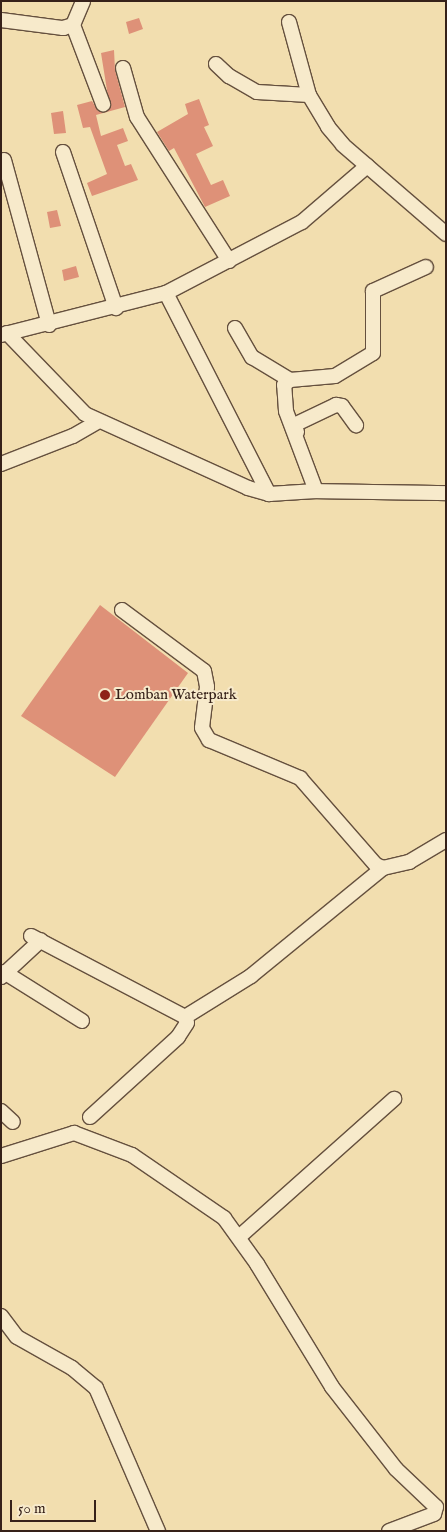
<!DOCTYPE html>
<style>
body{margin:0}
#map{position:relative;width:447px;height:1532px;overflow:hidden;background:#f2deaf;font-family:"IM FELL English",serif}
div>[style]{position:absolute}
.building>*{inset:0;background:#de9178}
.roads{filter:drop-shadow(1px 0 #65503e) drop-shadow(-1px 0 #65503e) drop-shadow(0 1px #65503e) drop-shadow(0 -1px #65503e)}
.minor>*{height:14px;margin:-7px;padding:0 7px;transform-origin:7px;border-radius:7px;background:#f7eacb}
.dots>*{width:14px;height:14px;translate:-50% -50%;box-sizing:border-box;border:2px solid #f7eacb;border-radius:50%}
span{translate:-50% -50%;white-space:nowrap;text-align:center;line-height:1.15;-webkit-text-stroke:4px #f7eacb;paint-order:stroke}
.poi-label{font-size:15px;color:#362119}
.left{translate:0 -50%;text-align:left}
.frame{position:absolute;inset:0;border:2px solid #362119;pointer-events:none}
.scale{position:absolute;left:10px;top:1500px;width:86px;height:22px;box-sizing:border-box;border:2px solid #362119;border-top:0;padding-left:6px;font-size:15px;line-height:18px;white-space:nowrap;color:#362119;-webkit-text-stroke:4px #f7eacb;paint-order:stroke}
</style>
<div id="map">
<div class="building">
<i style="clip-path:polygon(139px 18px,143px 29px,129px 34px,126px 22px)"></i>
<i style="clip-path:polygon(114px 50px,115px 70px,125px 107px,96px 115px,101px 136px,123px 128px,128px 141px,117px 145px,125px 166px,131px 164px,138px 180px,92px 196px,87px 183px,107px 174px,90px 127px,83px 128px,77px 105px,92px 101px,98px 111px,110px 109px,101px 53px)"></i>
<i style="clip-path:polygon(199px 99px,209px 125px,204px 127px,213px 146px,196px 154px,211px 185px,223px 180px,230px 196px,205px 207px,174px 148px,169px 151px,157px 132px,188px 114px,185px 104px)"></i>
<i style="clip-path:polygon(63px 111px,66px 133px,54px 134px,51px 113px)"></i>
<i style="clip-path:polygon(57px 210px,61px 226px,50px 228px,47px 212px)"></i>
<i style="clip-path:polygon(76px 266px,79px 277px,64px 281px,62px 270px)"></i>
<i style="clip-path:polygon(100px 605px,188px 673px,115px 777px,21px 716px)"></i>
</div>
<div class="roads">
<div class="minor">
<i style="left:1px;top:20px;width:63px;rotate:7.4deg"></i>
<i style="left:63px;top:28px;width:10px;rotate:-17deg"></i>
<i style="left:73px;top:25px;width:26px;rotate:-67deg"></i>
<i style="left:289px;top:22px;width:76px;rotate:74.7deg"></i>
<i style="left:309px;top:95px;width:37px;rotate:59deg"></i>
<i style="left:328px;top:127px;width:23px;rotate:50deg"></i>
<i style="left:343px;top:145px;width:136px;rotate:40.8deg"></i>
<i style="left:73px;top:25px;width:85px;rotate:69.2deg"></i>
<i style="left:216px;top:64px;width:18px;rotate:43deg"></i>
<i style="left:229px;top:76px;width:32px;rotate:30deg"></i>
<i style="left:257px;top:92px;width:52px;rotate:3.3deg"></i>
<i style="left:123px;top:68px;width:51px;rotate:74.1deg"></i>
<i style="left:137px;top:117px;width:171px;rotate:57.4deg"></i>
<i style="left:63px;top:152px;width:165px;rotate:71.2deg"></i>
<i style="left:4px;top:160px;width:171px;rotate:74.7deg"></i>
<i style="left:166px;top:293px;width:226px;rotate:62.9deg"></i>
<i style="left:235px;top:328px;width:34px;rotate:60deg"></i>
<i style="left:252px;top:357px;width:44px;rotate:31.2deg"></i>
<i style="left:7px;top:333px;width:112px;rotate:46.1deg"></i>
<i style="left:85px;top:414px;width:179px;rotate:24.4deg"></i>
<i style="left:248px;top:488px;width:22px;rotate:16deg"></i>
<i style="left:269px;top:494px;width:47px;rotate:-3.7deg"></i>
<i style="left:316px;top:491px;width:130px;rotate:0.9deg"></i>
<i style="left:1px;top:335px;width:170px;rotate:-14.3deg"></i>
<i style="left:166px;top:293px;width:153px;rotate:-27.6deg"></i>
<i style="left:302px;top:222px;width:86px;rotate:-40.7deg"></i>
<i style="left:297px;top:432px;width:8px;rotate:-113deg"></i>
<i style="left:294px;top:425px;width:47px;rotate:-25.5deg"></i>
<i style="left:336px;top:405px;width:6px;rotate:9deg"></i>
<i style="left:342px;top:406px;width:24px;rotate:54deg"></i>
<i style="left:1px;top:464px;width:77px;rotate:-21.3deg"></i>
<i style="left:73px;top:436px;width:28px;rotate:-30deg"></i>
<i style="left:316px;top:491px;width:85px;rotate:-110.6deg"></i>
<i style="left:286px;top:411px;width:26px;rotate:-94deg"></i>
<i style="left:284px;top:385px;width:8px;rotate:-40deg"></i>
<i style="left:290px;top:380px;width:45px;rotate:-5.1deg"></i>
<i style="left:335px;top:376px;width:44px;rotate:-31.2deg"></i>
<i style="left:373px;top:353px;width:62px;rotate:-90deg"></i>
<i style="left:373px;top:291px;width:58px;rotate:-24.4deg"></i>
<i style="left:122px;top:610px;width:102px;rotate:36.6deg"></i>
<i style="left:204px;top:671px;width:16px;rotate:79deg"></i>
<i style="left:207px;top:687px;width:41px;rotate:97deg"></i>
<i style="left:202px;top:728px;width:14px;rotate:60deg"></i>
<i style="left:209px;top:740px;width:99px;rotate:22.7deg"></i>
<i style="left:300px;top:778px;width:116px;rotate:48.9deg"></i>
<i style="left:376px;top:865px;width:8px;rotate:23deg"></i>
<i style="left:383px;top:868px;width:27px;rotate:-13deg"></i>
<i style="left:409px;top:862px;width:43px;rotate:-30.7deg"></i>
<i style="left:31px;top:936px;width:174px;rotate:27.7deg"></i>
<i style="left:185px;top:1017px;width:6px;rotate:72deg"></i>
<i style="left:187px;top:1023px;width:17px;rotate:123deg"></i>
<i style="left:178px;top:1037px;width:119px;rotate:137.7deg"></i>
<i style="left:4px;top:972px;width:92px;rotate:32.1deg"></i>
<i style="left:1px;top:977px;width:54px;rotate:-42.8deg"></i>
<i style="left:185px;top:1017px;width:78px;rotate:-31.8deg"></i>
<i style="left:251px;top:976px;width:171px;rotate:-39.3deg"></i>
<i style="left:1px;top:1111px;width:16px;rotate:43deg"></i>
<i style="left:1px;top:1156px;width:77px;rotate:-17.5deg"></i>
<i style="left:74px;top:1133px;width:62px;rotate:20.8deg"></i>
<i style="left:132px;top:1155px;width:112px;rotate:34.4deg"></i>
<i style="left:224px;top:1218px;width:57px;rotate:54.3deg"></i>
<i style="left:257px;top:1264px;width:144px;rotate:58.6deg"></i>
<i style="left:332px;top:1387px;width:104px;rotate:52deg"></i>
<i style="left:396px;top:1469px;width:55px;rotate:43.5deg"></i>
<i style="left:436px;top:1507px;width:7px;rotate:106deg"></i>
<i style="left:434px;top:1514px;width:48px;rotate:159.3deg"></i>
<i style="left:239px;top:1237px;width:208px;rotate:-41.7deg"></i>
<i style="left:1px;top:1316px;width:26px;rotate:53deg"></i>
<i style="left:17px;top:1337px;width:63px;rotate:29.4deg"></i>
<i style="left:72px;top:1368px;width:31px;rotate:40deg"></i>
<i style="left:96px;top:1388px;width:156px;rotate:66.6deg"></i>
</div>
</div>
<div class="dots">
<i style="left:105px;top:695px;background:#8f2418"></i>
</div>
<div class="poi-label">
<span class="left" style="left:115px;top:695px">Lomban Waterpark</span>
</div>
<div class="frame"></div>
<div class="scale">50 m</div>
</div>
